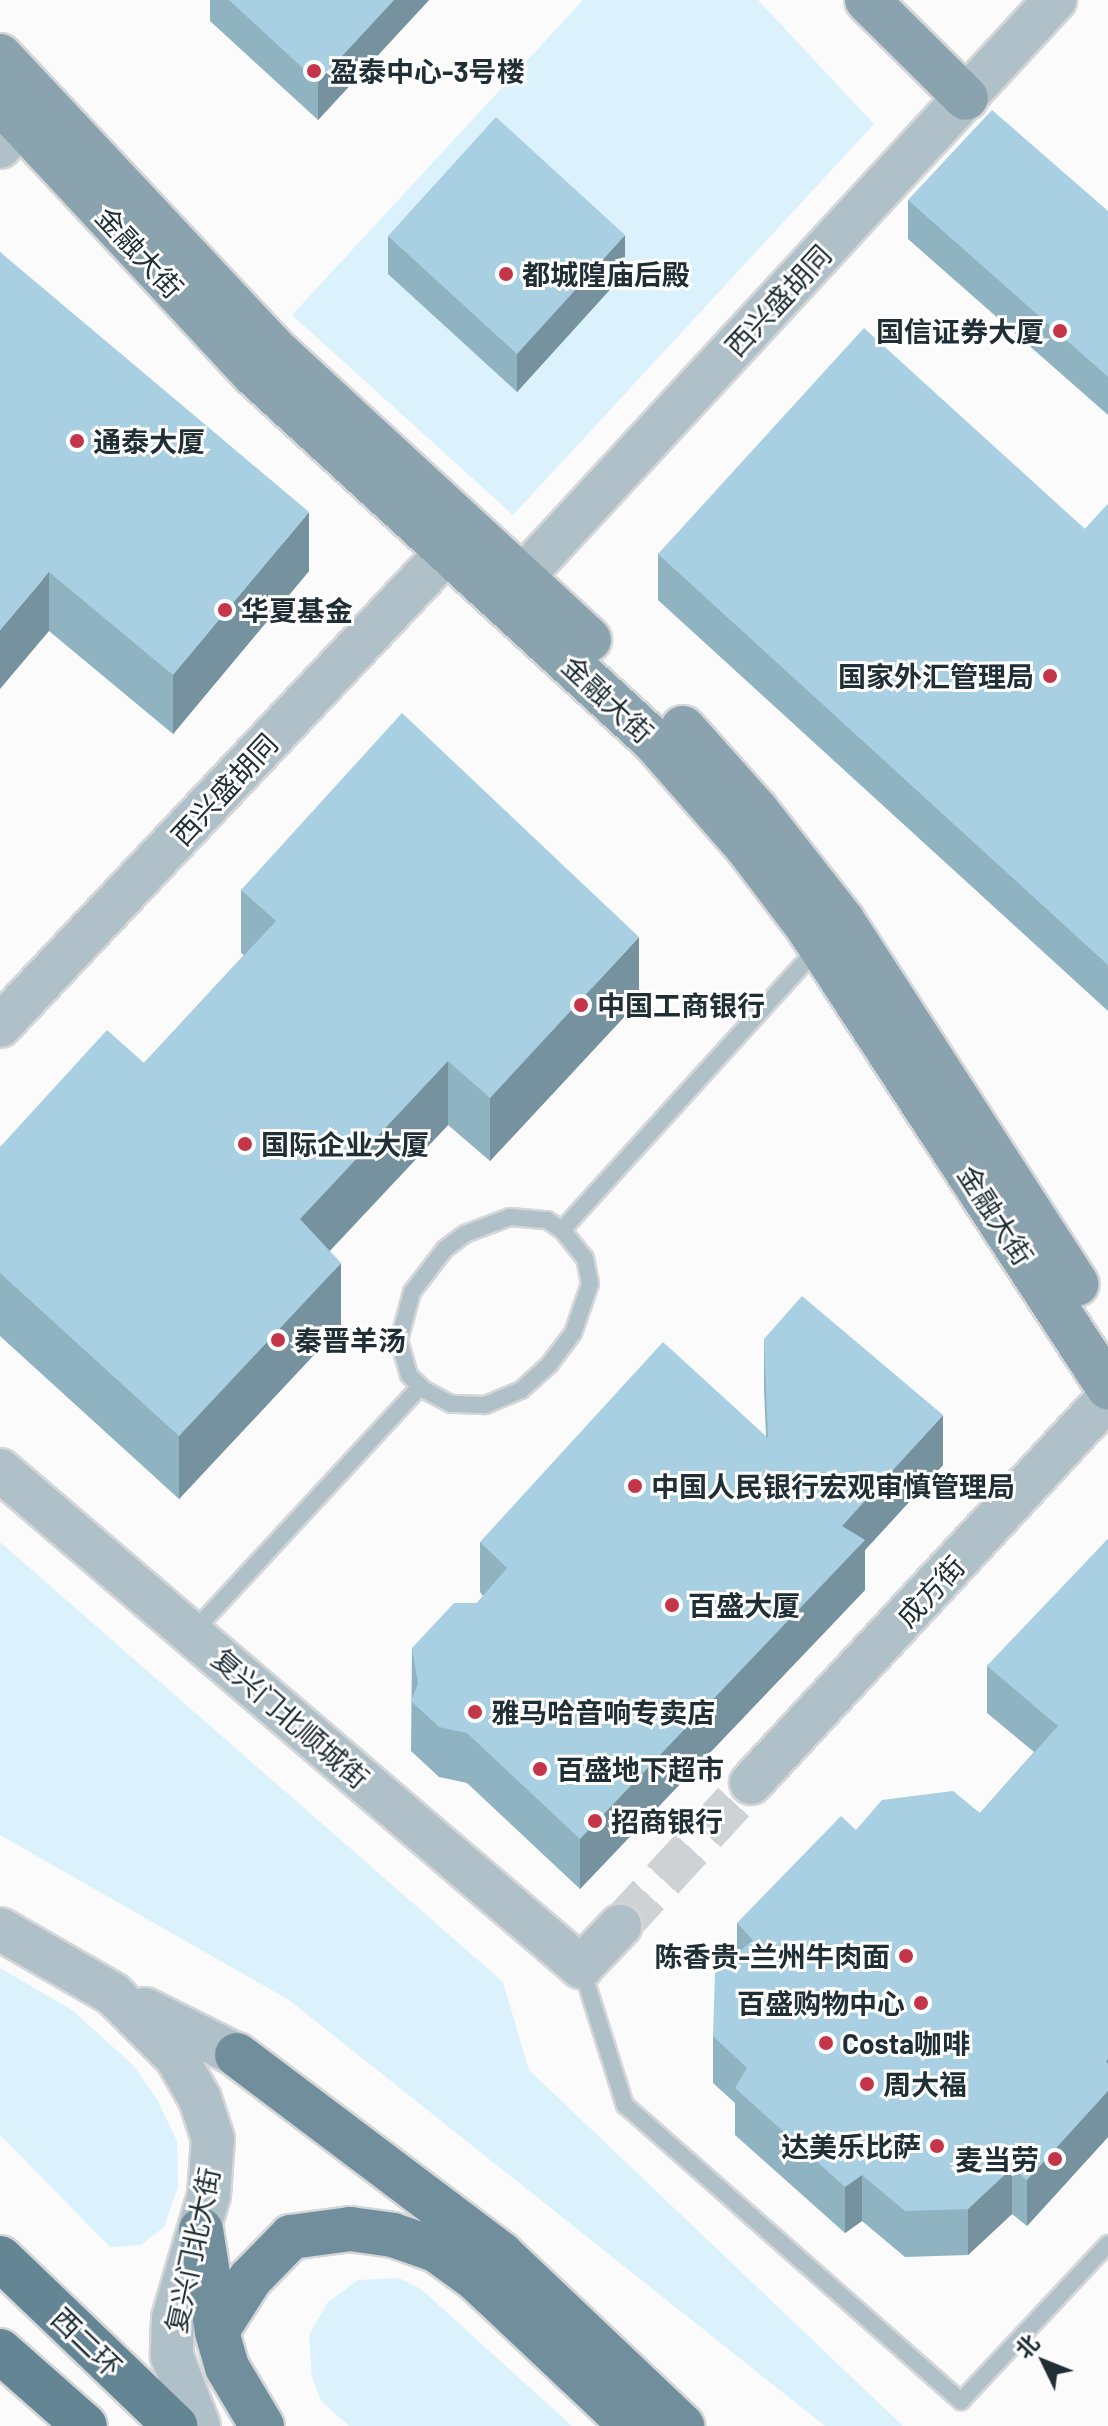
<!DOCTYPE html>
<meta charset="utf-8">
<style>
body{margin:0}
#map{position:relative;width:1108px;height:2426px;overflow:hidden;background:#fbfbfb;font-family:Barlow,"Noto Sans SC",sans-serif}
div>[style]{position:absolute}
.green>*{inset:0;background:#dbf2fc}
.tertiary-tunnel>*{height:42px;margin-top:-21px;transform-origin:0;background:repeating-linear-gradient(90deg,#cfd2d4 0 42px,transparent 0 63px)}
.roads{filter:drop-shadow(2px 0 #d4d6d8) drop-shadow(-2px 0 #d4d6d8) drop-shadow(0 2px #d4d6d8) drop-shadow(0 -2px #d4d6d8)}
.service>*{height:16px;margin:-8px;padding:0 8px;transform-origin:8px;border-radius:8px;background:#b0c0c8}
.tertiary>*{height:42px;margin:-21px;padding:0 21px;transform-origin:21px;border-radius:21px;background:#b0c0c8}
.secondary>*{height:44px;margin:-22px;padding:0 22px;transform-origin:22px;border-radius:22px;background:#8ba3ae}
.primary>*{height:44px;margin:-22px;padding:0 22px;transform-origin:22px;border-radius:22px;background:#708e9c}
.trunk>*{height:44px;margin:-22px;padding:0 22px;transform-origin:22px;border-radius:22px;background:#648594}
.wall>*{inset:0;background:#90b3c2}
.shaded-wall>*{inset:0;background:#76929e}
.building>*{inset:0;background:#a8d0e2}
.dots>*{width:22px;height:22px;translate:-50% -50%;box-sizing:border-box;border:4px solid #fff;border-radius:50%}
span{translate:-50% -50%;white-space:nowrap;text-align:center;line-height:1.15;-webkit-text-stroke:6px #fff;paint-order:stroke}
.poi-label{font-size:28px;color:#202f36;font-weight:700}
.left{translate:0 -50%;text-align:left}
.right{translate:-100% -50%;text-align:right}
.street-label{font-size:28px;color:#202f36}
.north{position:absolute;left:1004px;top:2322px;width:80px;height:80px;-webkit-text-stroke:6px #fff;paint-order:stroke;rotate:313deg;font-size:22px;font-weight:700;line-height:32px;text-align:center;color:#202f36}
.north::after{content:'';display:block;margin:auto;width:28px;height:36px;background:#202f36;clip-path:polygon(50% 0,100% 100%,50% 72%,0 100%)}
</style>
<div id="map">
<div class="green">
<i style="clip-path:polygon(583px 0,758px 0,874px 124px,513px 515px,292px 315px)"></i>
<i style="clip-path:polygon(0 1542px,503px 1982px,529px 2070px,903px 2426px,825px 2426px,289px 2000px,0 1835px)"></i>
<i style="clip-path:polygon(0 1968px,72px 2010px,133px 2065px,158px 2101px,177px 2141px,178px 2187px,164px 2227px,141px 2245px,110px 2247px,0 2135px)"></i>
<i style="clip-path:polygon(399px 2278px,421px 2289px,572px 2426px,349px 2426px,322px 2402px,312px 2378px,309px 2335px,328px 2302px,358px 2280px)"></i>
</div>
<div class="tertiary-tunnel">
<i style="left:620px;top:1926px;width:194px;rotate:-47.5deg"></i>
</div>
<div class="roads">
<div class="service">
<i style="left:562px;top:1230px;width:36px;rotate:51deg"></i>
<i style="left:585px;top:1258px;width:26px;rotate:79deg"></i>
<i style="left:590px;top:1284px;width:52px;rotate:109.1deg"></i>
<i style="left:573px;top:1333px;width:39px;rotate:127deg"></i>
<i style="left:550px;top:1364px;width:39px;rotate:138deg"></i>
<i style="left:521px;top:1390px;width:39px;rotate:157deg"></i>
<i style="left:485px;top:1405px;width:34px;rotate:-178deg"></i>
<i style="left:451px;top:1404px;width:32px;rotate:-152deg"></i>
<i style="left:423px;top:1389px;width:20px;rotate:-135deg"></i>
<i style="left:409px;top:1375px;width:36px;rotate:-106deg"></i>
<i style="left:399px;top:1340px;width:50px;rotate:-74.8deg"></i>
<i style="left:412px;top:1292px;width:54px;rotate:-52.5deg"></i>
<i style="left:445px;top:1249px;width:25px;rotate:-37deg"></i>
<i style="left:465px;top:1234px;width:48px;rotate:-20.7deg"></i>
<i style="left:510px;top:1217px;width:37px;rotate:5deg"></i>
<i style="left:547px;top:1220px;width:18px;rotate:34deg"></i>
<i style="left:562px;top:1230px;width:382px;rotate:-47.8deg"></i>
<i style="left:193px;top:1632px;width:334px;rotate:-47.2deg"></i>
<i style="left:582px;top:1969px;width:143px;rotate:72.5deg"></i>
<i style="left:625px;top:2105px;width:448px;rotate:41.4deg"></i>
<i style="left:961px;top:2401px;width:215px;rotate:-46.9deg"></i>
</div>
<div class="tertiary">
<i style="left:0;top:147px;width:60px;rotate:-47deg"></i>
<i style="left:501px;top:600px;width:817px;rotate:-47.28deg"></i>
<i style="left:0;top:1026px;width:652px;rotate:-46.68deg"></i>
<i style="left:0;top:1470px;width:765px;rotate:40.54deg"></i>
<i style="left:581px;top:1967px;width:57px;rotate:-46.4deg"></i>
<i style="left:751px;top:1783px;width:525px;rotate:-47.16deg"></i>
<i style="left:0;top:1929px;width:130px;rotate:29.9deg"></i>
<i style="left:113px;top:1994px;width:89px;rotate:45deg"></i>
<i style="left:176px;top:2057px;width:48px;rotate:60.3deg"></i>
<i style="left:200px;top:2099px;width:42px;rotate:72deg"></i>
<i style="left:213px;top:2139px;width:56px;rotate:94.1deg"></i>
<i style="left:209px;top:2195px;width:128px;rotate:106.3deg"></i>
<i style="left:173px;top:2318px;width:38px;rotate:92deg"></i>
<i style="left:172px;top:2356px;width:75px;rotate:68.9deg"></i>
<i style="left:145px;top:2009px;width:103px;rotate:26.6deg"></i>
</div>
<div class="secondary">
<i style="left:867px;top:0;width:139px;rotate:44.7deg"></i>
<i style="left:0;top:56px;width:400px;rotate:46.9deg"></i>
<i style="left:273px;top:348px;width:430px;rotate:42.7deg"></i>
<i style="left:0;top:101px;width:374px;rotate:47.1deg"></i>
<i style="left:255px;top:375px;width:541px;rotate:42.53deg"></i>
<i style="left:654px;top:741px;width:141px;rotate:48.7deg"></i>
<i style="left:747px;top:847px;width:99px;rotate:52.8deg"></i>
<i style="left:807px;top:926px;width:551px;rotate:56.86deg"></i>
<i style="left:683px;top:728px;width:110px;rotate:48.3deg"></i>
<i style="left:756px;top:810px;width:140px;rotate:52deg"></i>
<i style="left:842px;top:920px;width:433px;rotate:57.2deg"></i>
</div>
<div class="primary">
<i style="left:237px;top:2055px;width:331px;rotate:37deg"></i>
<i style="left:501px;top:2254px;width:250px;rotate:43.5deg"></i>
<i style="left:201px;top:2230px;width:102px;rotate:81deg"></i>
<i style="left:262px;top:2426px;width:69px;rotate:-120.7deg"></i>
<i style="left:227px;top:2367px;width:37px;rotate:-106deg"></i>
<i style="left:217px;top:2331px;width:62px;rotate:-57.6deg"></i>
<i style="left:250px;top:2279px;width:59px;rotate:-45.7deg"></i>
<i style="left:291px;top:2237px;width:60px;rotate:-7.7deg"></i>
<i style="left:350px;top:2229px;width:43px;rotate:7.9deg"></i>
<i style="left:393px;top:2235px;width:46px;rotate:19.2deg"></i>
<i style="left:436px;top:2250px;width:49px;rotate:35.9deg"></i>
<i style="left:476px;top:2279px;width:214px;rotate:43.3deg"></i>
</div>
<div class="trunk">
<i style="left:0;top:2258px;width:243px;rotate:43.8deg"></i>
<i style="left:0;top:2351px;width:113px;rotate:41.4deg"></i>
</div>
</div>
<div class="wall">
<i style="clip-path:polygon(210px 0,429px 0,318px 120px,210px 21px)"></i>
<i style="clip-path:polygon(908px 200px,1108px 211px,1108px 415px,908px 239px)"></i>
<i style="clip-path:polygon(388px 236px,625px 273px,517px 392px,388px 274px)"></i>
<i style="clip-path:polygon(0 252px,309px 571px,173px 734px,49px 631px)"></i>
<i style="clip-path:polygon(1108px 504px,1108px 1011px,658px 600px,658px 554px,1085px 529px)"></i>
<i style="clip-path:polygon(241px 890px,639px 1001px,490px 1161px,448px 1125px,330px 1251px,341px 1326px,179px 1499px,0 1336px,0 1147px,144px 1063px,244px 955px,241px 953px)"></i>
<i style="clip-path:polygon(764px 1339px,943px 1465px,865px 1550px,865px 1590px,580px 1889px,467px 1783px,439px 1777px,411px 1751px,412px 1648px,477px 1603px,483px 1596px,480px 1592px,480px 1542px,766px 1436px,764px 1389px)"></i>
<i style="clip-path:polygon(1108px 1539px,1108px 2137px,1027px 2226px,1012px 2214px,968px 2255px,905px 2257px,862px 2221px,845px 2233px,735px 2135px,735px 2103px,713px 2083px,713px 2036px,737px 1954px,737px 1923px,856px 1830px,980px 1813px,1034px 1752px,987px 1713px,987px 1666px)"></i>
</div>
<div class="shaded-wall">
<i style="clip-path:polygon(394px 0,429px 0,318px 120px,318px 82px)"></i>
<i style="clip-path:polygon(625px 235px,625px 273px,517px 392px,517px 354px)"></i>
<i style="clip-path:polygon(309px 512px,309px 571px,173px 734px,173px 675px)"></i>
<i style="clip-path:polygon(49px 572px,49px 631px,0 689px,0 630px)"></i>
<i style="clip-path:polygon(639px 937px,639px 1001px,490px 1161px,490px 1098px)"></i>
<i style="clip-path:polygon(448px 1061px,448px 1125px,300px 1282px,300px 1219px)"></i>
<i style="clip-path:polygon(341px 1263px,341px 1326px,179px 1499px,179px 1436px)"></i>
<i style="clip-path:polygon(943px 1415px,943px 1465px,865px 1550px,865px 1590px,580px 1889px,580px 1839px,842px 1526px)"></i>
<i style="clip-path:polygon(1108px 2059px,1108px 2137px,1027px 2226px,1027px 2180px)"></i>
<i style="clip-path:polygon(1012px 2168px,1012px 2214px,968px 2255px,968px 2209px)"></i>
<i style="clip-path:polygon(862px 2175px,862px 2221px,845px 2233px,845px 2187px)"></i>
</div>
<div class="building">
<i style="clip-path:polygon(229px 0,394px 0,318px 82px)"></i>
<i style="clip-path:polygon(992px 110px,1108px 211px,1108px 377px,908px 200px)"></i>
<i style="clip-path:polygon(496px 117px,625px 235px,517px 354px,388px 236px)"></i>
<i style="clip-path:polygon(0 252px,309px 512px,173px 675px,49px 572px,0 630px)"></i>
<i style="clip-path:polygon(864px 328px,1085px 529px,1108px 504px,1108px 965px,658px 554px)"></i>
<i style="clip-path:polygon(402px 713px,639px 937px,490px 1098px,448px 1061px,300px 1219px,341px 1263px,179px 1436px,0 1273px,0 1147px,107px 1030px,144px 1063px,276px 921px,241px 890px)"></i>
<i style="clip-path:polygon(802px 1296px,943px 1415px,842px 1526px,865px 1540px,580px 1839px,467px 1733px,439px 1727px,411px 1701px,418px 1684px,412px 1648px,454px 1603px,477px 1603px,507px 1568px,480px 1542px,663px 1342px,768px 1438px,764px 1339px)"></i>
<i style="clip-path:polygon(1108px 1539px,1108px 2059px,1106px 2061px,1108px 2064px,1108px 2091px,1027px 2180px,1012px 2168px,968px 2209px,905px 2211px,862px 2175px,845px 2187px,735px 2088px,747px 2068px,713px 2036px,715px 1973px,753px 1940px,737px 1923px,841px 1816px,856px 1830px,882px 1800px,953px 1791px,980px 1813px,1058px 1726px,987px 1666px)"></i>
</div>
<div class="dots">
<i style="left:314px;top:71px;background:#c53549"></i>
<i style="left:506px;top:274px;background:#c53549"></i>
<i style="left:1060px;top:331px;background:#c53549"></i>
<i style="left:77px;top:441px;background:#c53549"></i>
<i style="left:225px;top:610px;background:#c53549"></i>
<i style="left:1050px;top:676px;background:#c53549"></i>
<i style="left:581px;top:1005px;background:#c53549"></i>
<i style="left:245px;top:1144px;background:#c53549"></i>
<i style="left:278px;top:1340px;background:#c53549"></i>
<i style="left:635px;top:1486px;background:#c53549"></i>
<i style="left:672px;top:1605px;background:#c53549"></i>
<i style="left:475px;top:1712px;background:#c53549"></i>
<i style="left:540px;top:1769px;background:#c53549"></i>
<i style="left:595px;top:1821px;background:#c53549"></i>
<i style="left:906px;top:1956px;background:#c53549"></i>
<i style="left:921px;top:2003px;background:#c53549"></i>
<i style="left:826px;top:2043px;background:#c53549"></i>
<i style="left:867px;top:2084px;background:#c53549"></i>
<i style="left:937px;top:2146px;background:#c53549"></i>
<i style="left:1055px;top:2159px;background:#c53549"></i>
</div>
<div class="poi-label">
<span class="left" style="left:330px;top:71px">盈泰中心-3号楼</span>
<span class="left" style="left:522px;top:274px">都城隍庙后殿</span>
<span class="right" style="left:1044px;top:331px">国信证券大厦</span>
<span class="left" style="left:93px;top:441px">通泰大厦</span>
<span class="left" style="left:241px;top:610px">华夏基金</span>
<span class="right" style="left:1034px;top:676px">国家外汇管理局</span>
<span class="left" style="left:597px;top:1005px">中国工商银行</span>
<span class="left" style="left:261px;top:1144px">国际企业大厦</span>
<span class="left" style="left:294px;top:1340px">秦晋羊汤</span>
<span class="left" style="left:651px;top:1486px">中国人民银行宏观审慎管理局</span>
<span class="left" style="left:688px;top:1605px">百盛大厦</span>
<span class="left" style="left:491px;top:1712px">雅马哈音响专卖店</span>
<span class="left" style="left:556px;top:1769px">百盛地下超市</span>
<span class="left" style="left:611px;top:1821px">招商银行</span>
<span class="right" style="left:890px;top:1956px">陈香贵-兰州牛肉面</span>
<span class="right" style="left:905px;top:2003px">百盛购物中心</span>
<span class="left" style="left:842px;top:2043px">Costa咖啡</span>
<span class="left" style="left:883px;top:2084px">周大福</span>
<span class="right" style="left:921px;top:2146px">达美乐比萨</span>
<span class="right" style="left:1039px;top:2159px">麦当劳</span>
</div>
<div class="street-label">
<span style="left:140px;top:252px;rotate:47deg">金融大街</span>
<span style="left:778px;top:300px;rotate:-47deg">西兴盛胡同</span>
<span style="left:608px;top:699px;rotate:43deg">金融大街</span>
<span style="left:224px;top:789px;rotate:-47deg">西兴盛胡同</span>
<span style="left:996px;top:1215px;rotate:57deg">金融大街</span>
<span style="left:930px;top:1591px;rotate:-47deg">成方街</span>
<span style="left:291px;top:1718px;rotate:41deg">复兴门北顺城街</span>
<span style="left:192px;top:2250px;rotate:-78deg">复兴门北大街</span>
<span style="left:87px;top:2342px;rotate:44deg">西二环</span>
</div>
<div class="north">北</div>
</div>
